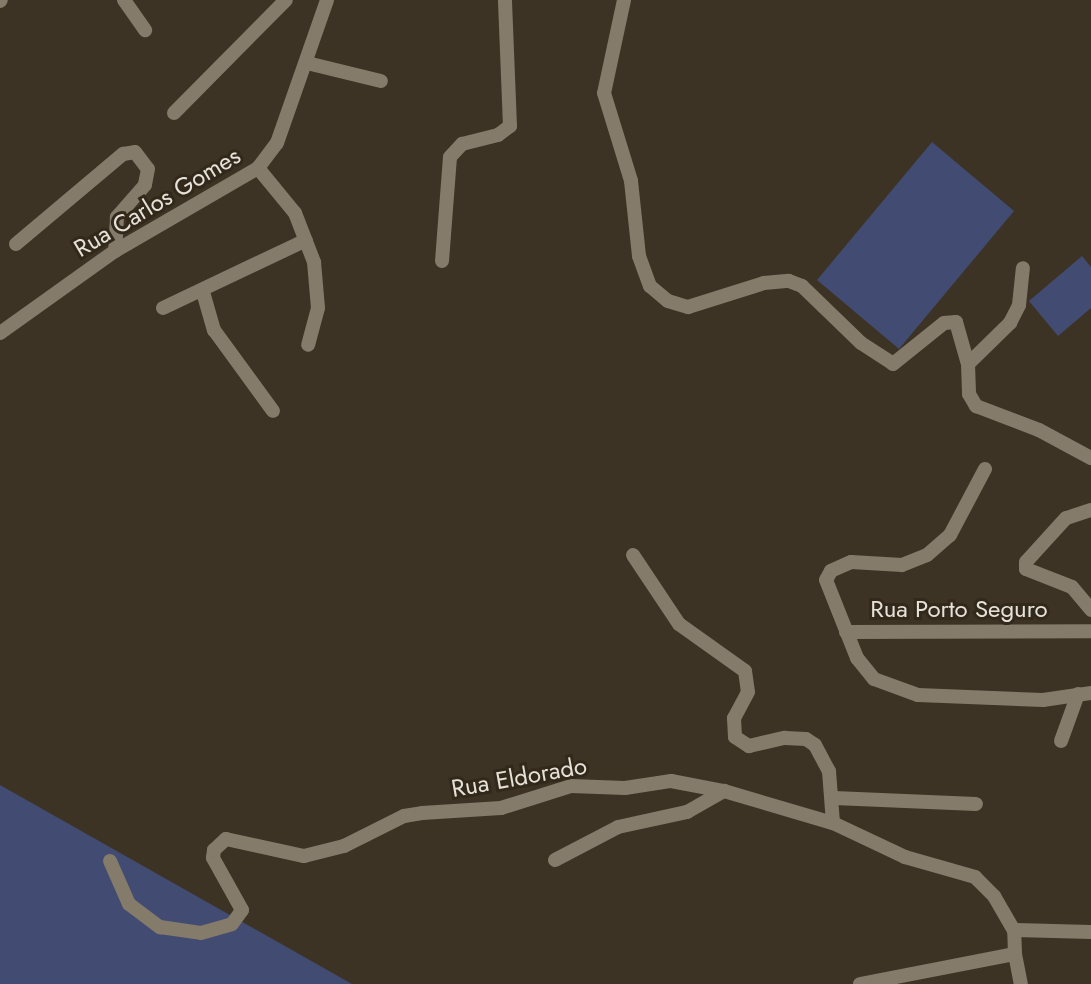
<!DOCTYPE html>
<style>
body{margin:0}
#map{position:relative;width:1091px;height:984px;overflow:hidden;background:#3c3325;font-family:Jost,sans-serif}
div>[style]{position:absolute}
.green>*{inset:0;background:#424b71}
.minor>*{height:14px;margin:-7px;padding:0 7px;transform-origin:7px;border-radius:7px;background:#857b6a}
span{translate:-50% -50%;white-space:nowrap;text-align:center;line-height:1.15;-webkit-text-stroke:6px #32291b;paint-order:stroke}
.street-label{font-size:24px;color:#e7e2d9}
</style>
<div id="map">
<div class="green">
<i style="clip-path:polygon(932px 142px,1014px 211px,899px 349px,817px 280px)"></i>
<i style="clip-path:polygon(1082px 256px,1091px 267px,1091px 308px,1058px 336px,1029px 301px)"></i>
<i style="clip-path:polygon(0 785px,352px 984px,0 984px)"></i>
</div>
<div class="minor">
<i style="left:124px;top:0;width:37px;rotate:55deg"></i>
<i style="left:624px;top:0;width:95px;rotate:102.1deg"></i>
<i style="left:604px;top:93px;width:92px;rotate:72.9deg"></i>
<i style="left:631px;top:181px;width:75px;rotate:83.9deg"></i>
<i style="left:639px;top:256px;width:32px;rotate:70deg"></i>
<i style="left:650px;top:286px;width:23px;rotate:40deg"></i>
<i style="left:668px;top:301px;width:21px;rotate:17deg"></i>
<i style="left:688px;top:307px;width:80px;rotate:-17.5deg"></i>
<i style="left:764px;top:283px;width:25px;rotate:-5deg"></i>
<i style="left:789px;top:281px;width:14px;rotate:21deg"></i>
<i style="left:802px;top:286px;width:82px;rotate:44deg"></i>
<i style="left:861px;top:343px;width:38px;rotate:33deg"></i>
<i style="left:893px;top:364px;width:65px;rotate:-38.8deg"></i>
<i style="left:944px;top:323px;width:12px;rotate:-5deg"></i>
<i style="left:956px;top:322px;width:44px;rotate:74.1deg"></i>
<i style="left:968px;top:364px;width:30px;rotate:88deg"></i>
<i style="left:969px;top:394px;width:14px;rotate:60deg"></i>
<i style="left:976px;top:406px;width:67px;rotate:20.9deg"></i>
<i style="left:1039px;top:430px;width:59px;rotate:28.3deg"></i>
<i style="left:0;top:1px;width:1px;rotate:-45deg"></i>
<i style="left:307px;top:63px;width:76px;rotate:13.7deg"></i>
<i style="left:174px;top:113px;width:159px;rotate:-45.3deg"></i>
<i style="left:258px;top:168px;width:58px;rotate:50.6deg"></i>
<i style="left:295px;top:213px;width:53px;rotate:68.8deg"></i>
<i style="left:314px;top:262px;width:46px;rotate:85deg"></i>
<i style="left:318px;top:308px;width:38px;rotate:105deg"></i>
<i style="left:16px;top:244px;width:140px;rotate:-40.1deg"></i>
<i style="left:123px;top:154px;width:12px;rotate:-9deg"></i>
<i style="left:135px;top:152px;width:21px;rotate:53deg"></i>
<i style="left:148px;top:169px;width:16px;rotate:101deg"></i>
<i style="left:145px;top:185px;width:43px;rotate:131.2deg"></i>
<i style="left:117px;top:217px;width:34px;rotate:93deg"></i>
<i style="left:442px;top:261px;width:104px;rotate:-85.6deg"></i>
<i style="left:450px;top:157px;width:18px;rotate:-47deg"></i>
<i style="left:462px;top:144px;width:37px;rotate:-14deg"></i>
<i style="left:498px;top:135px;width:15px;rotate:-37deg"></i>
<i style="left:510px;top:126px;width:126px;rotate:-92.3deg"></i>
<i style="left:203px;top:292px;width:40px;rotate:74deg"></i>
<i style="left:214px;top:330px;width:100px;rotate:53.9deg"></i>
<i style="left:163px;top:308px;width:158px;rotate:-25.4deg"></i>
<i style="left:0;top:333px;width:141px;rotate:-35.5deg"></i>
<i style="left:115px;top:251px;width:165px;rotate:-30.1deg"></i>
<i style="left:258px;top:168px;width:31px;rotate:-53deg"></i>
<i style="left:277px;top:143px;width:151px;rotate:-70.7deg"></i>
<i style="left:968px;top:364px;width:59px;rotate:-44.3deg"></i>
<i style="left:1010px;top:323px;width:20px;rotate:-63deg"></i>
<i style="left:1019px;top:305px;width:37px;rotate:-84deg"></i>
<i style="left:985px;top:469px;width:75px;rotate:117.9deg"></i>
<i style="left:950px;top:535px;width:30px;rotate:139deg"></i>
<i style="left:927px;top:555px;width:27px;rotate:158deg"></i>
<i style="left:902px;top:565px;width:51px;rotate:-176.6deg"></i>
<i style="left:851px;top:562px;width:22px;rotate:156deg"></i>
<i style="left:831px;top:571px;width:10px;rotate:119deg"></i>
<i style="left:826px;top:580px;width:84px;rotate:68.3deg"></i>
<i style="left:857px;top:658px;width:27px;rotate:51deg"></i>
<i style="left:874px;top:679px;width:47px;rotate:20deg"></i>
<i style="left:918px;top:695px;width:125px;rotate:2.3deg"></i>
<i style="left:1043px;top:700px;width:49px;rotate:-8.3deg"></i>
<i style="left:1091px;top:510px;width:26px;rotate:162deg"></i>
<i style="left:1066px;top:518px;width:59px;rotate:132.3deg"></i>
<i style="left:1026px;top:562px;width:7px;rotate:90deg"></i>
<i style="left:1026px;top:569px;width:49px;rotate:21.4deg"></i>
<i style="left:1072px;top:587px;width:30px;rotate:50deg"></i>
<i style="left:633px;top:555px;width:83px;rotate:56.3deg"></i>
<i style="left:679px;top:624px;width:81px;rotate:35.5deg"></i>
<i style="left:745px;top:671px;width:21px;rotate:82deg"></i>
<i style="left:748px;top:692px;width:30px;rotate:118deg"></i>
<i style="left:734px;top:718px;width:19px;rotate:87deg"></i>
<i style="left:735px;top:737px;width:17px;rotate:33deg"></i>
<i style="left:749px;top:746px;width:37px;rotate:-13deg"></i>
<i style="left:785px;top:738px;width:21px;rotate:3deg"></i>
<i style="left:806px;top:739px;width:11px;rotate:34deg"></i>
<i style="left:815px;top:745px;width:30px;rotate:62deg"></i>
<i style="left:829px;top:771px;width:52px;rotate:85.6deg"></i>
<i style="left:846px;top:632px;width:245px;rotate:-0.2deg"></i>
<i style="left:1061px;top:741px;width:50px;rotate:-70.1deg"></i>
<i style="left:834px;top:798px;width:142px;rotate:2.4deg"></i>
<i style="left:555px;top:860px;width:71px;rotate:-27.6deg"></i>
<i style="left:618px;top:827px;width:71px;rotate:-12.3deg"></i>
<i style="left:687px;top:812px;width:43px;rotate:-29.6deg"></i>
<i style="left:110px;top:861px;width:47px;rotate:66.2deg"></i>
<i style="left:129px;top:904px;width:39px;rotate:37deg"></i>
<i style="left:160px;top:927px;width:41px;rotate:8.3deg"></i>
<i style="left:201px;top:933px;width:32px;rotate:-16deg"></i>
<i style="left:232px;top:924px;width:17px;rotate:-54deg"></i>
<i style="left:242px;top:910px;width:60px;rotate:-119.1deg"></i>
<i style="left:213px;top:858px;width:8px;rotate:-83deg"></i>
<i style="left:214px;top:850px;width:16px;rotate:-43deg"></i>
<i style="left:226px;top:839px;width:80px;rotate:12.3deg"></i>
<i style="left:304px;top:856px;width:41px;rotate:-14deg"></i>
<i style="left:344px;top:846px;width:67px;rotate:-26.6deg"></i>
<i style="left:404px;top:816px;width:18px;rotate:-9deg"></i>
<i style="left:422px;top:813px;width:79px;rotate:-3.6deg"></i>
<i style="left:501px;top:808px;width:73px;rotate:-17.4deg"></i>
<i style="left:571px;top:786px;width:54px;rotate:2.1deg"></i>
<i style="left:625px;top:788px;width:47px;rotate:-8.7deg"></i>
<i style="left:671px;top:781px;width:54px;rotate:10.7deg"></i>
<i style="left:724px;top:791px;width:114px;rotate:16.4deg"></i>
<i style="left:833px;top:823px;width:80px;rotate:25.3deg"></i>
<i style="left:905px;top:857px;width:73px;rotate:15.9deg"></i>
<i style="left:975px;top:877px;width:27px;rotate:45deg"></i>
<i style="left:994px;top:896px;width:39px;rotate:60deg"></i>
<i style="left:1014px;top:930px;width:77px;rotate:1.5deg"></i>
<i style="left:1015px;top:954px;width:31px;rotate:79deg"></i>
<i style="left:860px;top:984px;width:158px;rotate:-11deg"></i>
<i style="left:1015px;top:954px;width:24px;rotate:-92deg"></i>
</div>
<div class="street-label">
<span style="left:157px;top:202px;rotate:-31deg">Rua Carlos Gomes</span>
<span style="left:959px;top:609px">Rua Porto Seguro</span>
<span style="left:519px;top:777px;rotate:-10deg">Rua Eldorado</span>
</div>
</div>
